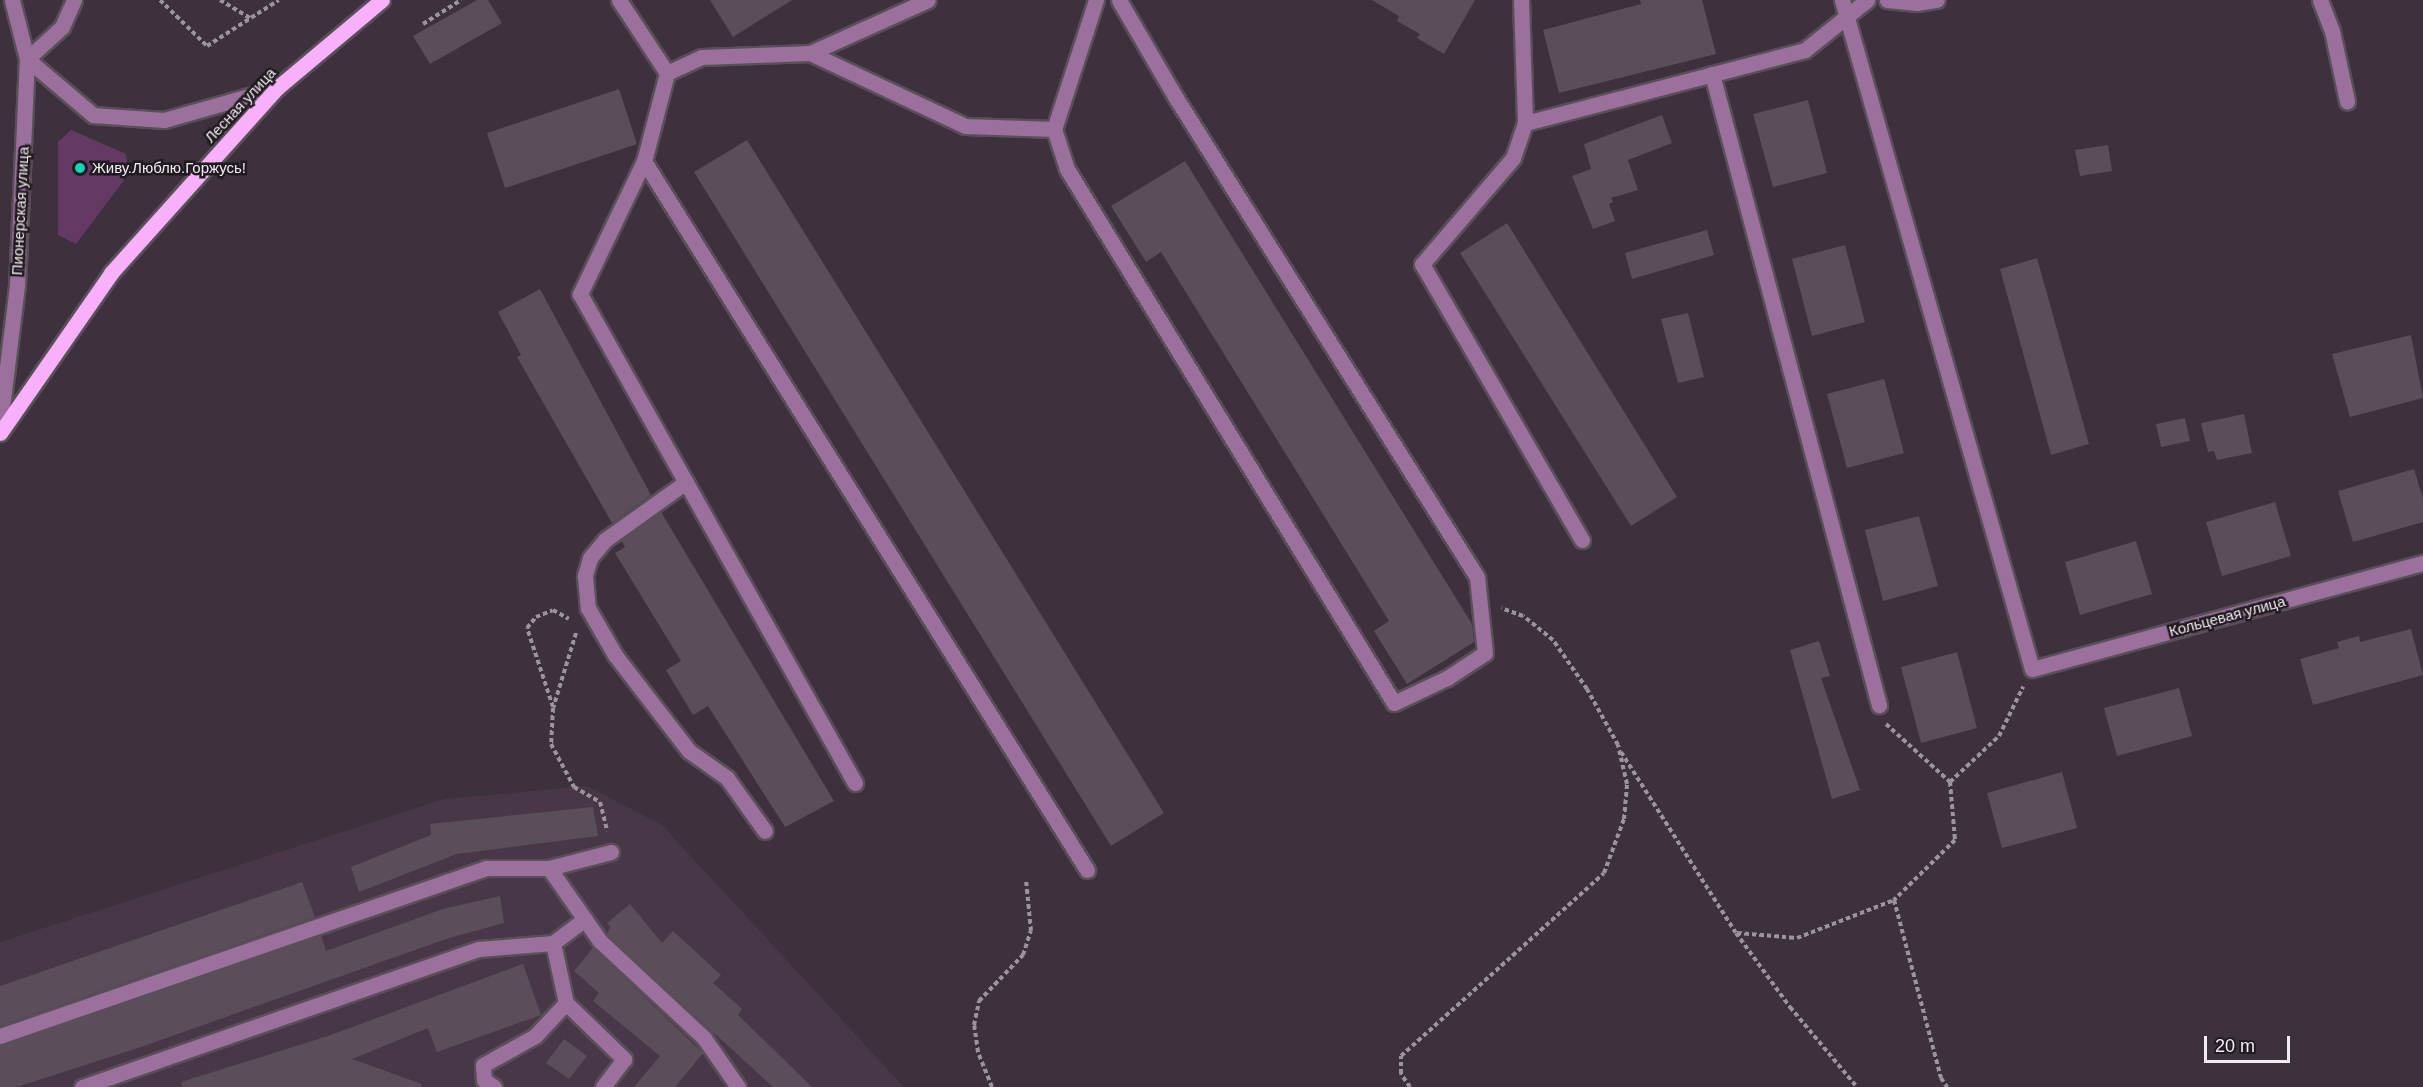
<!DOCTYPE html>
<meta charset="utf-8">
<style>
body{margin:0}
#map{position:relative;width:2423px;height:1087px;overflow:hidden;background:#3c313c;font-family:Helvetica,sans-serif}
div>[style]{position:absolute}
.built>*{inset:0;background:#473747}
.green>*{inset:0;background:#643a65}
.building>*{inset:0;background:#5b4e5b}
.path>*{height:4px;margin-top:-2px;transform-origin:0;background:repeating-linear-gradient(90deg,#9c939c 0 4.5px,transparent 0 7.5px)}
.roads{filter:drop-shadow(2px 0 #594f59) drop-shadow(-2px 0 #594f59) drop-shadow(0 2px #594f59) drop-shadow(0 -2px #594f59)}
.minor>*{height:15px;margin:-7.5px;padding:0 7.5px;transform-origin:7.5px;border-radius:7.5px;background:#9c709c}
.major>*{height:15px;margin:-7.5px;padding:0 7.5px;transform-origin:7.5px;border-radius:7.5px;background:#f8b0fa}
.dots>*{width:16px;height:16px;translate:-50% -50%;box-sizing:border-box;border:3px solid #201b20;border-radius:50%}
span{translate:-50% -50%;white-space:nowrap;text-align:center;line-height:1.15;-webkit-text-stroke:5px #201b20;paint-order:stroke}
.street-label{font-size:15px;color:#f3ebf2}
.poi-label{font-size:15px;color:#f3ebf2}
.left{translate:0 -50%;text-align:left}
.scale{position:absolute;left:2204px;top:1036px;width:86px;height:27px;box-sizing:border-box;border:3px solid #f3ebf2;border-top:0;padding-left:8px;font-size:18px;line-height:21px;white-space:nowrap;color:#f3ebf2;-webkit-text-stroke:4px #201b20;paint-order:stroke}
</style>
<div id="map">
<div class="built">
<i style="clip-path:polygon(587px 786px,662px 825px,904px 1087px,0 1087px,0 942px,444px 799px)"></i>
</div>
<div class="green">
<i style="clip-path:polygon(71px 130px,126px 154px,128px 175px,76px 244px,58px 235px,58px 142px)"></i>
</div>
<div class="building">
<i style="clip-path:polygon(477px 0,488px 0,502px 23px,430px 64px,413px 36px)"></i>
<i style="clip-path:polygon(710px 0,792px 0,733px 37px)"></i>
<i style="clip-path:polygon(1372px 0,1475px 0,1444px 54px,1417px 38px,1420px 34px,1397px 21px,1399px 16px)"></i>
<i style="clip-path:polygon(1640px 0,1702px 0,1716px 54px,1559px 93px,1543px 30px,1641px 4px)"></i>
<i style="clip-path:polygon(619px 89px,637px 144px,505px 188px,487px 133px)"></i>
<i style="clip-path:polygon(1808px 100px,1827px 173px,1773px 187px,1753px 114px)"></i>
<i style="clip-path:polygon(1662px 115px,1672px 143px,1628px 160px,1638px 190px,1611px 198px,1613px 202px,1609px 204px,1615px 221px,1593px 229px,1572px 176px,1591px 169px,1584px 144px)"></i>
<i style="clip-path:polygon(747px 140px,1164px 813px,1111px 846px,694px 172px)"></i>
<i style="clip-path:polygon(2108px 145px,2112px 171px,2080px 176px,2075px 150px)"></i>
<i style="clip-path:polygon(1185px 161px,1472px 624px,1474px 642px,1407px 684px,1374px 631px,1389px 621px,1161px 252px,1146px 262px,1111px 206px)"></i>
<i style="clip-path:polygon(1507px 223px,1677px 497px,1631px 526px,1460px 253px)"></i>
<i style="clip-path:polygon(1707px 230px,1714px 255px,1632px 279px,1625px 253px)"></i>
<i style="clip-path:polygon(1845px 245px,1865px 322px,1812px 336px,1792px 259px)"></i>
<i style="clip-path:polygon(2037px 258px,2089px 444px,2051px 455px,2000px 269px)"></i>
<i style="clip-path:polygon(540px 289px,651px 495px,612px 523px,517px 357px,521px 355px,498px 312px)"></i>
<i style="clip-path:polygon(1688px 313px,1704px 377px,1678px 383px,1661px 319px)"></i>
<i style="clip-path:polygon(2411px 335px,2423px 398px,2350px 417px,2332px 354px)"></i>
<i style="clip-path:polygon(1884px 379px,1904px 453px,1847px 468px,1827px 394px)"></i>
<i style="clip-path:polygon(2244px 414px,2252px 453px,2217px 460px,2214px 451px,2208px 452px,2201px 423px)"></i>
<i style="clip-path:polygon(2185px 418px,2190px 441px,2161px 447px,2156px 424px)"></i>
<i style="clip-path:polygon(2414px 469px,2423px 499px,2423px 522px,2353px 542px,2338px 491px)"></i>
<i style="clip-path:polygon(2275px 502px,2291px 556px,2222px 576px,2206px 522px)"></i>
<i style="clip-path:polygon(661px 512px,834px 801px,785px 827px,708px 706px,693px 715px,666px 670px,681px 661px,615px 553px,625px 547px,621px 540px)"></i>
<i style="clip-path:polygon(1919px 516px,1938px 586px,1883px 601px,1865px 530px)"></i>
<i style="clip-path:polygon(2136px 541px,2152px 594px,2080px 615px,2065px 562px)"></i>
<i style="clip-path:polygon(2411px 629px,2423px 675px,2313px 705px,2300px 659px,2339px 648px,2337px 642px,2359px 636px,2360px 642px)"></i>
<i style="clip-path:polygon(1819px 641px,1830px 676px,1821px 678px,1860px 790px,1832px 799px,1790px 650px)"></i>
<i style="clip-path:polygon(1957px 652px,1977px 728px,1921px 743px,1901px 667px)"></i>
<i style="clip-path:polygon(2179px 688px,2192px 736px,2117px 756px,2104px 708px)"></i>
<i style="clip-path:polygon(2062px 772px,2077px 828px,2002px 848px,1987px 793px)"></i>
<i style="clip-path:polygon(593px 807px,598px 836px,457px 854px,359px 892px,351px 867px,431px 835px,430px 824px)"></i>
<i style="clip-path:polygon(302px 882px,315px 917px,0 1026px,0 986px)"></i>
<i style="clip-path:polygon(500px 896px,504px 923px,449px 938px,141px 1047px,17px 1087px,0 1087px,0 1046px,321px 935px,326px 951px,443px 909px)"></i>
<i style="clip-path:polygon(630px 904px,662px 943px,673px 931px,721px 975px,713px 983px,742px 1009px,738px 1015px,812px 1087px,773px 1087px,607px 935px,610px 927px,607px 923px)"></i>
<i style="clip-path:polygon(593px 948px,703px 1053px,675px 1087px,634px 1087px,660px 1056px,593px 1001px,599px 993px,574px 971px)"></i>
<i style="clip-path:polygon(523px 964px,541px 1015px,437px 1052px,428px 1028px,352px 1059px,422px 1084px,421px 1087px,182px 1087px,181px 1082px,328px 1036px)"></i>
<i style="clip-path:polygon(564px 1039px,587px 1056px,569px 1079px,546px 1063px)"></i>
</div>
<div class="path">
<i style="left:160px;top:0;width:66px;rotate:44.4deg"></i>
<i style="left:207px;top:46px;width:85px;rotate:-32.6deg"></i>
<i style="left:220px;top:0;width:35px;rotate:31deg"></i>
<i style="left:423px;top:24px;width:45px;rotate:-32.3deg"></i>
<i style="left:576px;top:633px;width:78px;rotate:107deg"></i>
<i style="left:553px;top:708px;width:36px;rotate:93deg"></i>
<i style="left:551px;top:744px;width:49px;rotate:61.9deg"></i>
<i style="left:574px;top:787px;width:30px;rotate:30deg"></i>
<i style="left:600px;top:802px;width:30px;rotate:76deg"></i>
<i style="left:553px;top:707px;width:83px;rotate:-108.2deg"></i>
<i style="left:527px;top:628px;width:14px;rotate:-51deg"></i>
<i style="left:536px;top:617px;width:18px;rotate:-22deg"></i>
<i style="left:553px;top:610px;width:18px;rotate:29deg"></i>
<i style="left:1886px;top:724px;width:86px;rotate:42.2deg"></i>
<i style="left:1950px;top:782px;width:58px;rotate:85.1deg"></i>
<i style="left:1955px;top:840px;width:86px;rotate:135.5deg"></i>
<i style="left:1894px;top:900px;width:184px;rotate:75.2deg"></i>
<i style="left:1941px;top:1078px;width:11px;rotate:56deg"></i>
<i style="left:1621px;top:752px;width:214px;rotate:57.6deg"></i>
<i style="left:1736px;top:933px;width:92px;rotate:53.9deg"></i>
<i style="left:1790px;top:1007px;width:104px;rotate:50.1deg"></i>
<i style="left:1950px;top:782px;width:67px;rotate:-43.2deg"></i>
<i style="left:1999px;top:736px;width:55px;rotate:-63.9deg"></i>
<i style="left:1737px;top:933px;width:60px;rotate:4.8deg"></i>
<i style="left:1797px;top:938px;width:104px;rotate:-21.4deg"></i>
<i style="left:992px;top:1087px;width:38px;rotate:-112deg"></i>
<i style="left:978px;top:1052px;width:27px;rotate:-98deg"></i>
<i style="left:974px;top:1025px;width:25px;rotate:-78deg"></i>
<i style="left:979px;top:1001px;width:64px;rotate:-46.3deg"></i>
<i style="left:1023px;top:955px;width:25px;rotate:-72deg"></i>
<i style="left:1031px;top:931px;width:51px;rotate:-95.6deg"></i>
<i style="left:1410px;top:1087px;width:16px;rotate:-125deg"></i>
<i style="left:1401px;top:1074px;width:18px;rotate:-90deg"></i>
<i style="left:1401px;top:1056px;width:273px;rotate:-42deg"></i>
<i style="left:1604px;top:873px;width:58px;rotate:-69.7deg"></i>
<i style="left:1624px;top:819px;width:35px;rotate:-85deg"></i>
<i style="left:1627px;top:784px;width:40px;rotate:-103deg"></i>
<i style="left:1618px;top:745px;width:64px;rotate:-119deg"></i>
<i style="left:1587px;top:689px;width:60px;rotate:-124.8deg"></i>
<i style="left:1553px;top:640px;width:38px;rotate:-141deg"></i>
<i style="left:1523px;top:616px;width:23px;rotate:-160deg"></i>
</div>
<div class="roads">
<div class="minor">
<i style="left:74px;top:0;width:30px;rotate:114deg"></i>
<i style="left:62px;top:27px;width:47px;rotate:137.6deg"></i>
<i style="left:27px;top:59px;width:87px;rotate:40.3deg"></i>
<i style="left:93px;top:115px;width:71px;rotate:4deg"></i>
<i style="left:164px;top:120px;width:117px;rotate:-15.8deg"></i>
<i style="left:619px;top:0;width:87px;rotate:56.7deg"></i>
<i style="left:667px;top:73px;width:91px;rotate:104.6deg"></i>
<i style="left:644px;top:161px;width:836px;rotate:58deg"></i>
<i style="left:1096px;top:0;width:136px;rotate:108deg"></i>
<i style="left:1054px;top:129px;width:42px;rotate:72deg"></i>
<i style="left:1067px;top:169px;width:626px;rotate:58.52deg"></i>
<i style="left:1394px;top:703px;width:59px;rotate:-25.3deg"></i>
<i style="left:1447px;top:678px;width:45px;rotate:-33.3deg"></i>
<i style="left:1485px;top:653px;width:76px;rotate:-96deg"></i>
<i style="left:1477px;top:577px;width:566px;rotate:-122.14deg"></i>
<i style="left:1176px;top:98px;width:113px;rotate:-120.2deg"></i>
<i style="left:1521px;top:0;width:123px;rotate:88.1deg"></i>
<i style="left:1525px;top:123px;width:37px;rotate:109deg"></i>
<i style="left:1513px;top:158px;width:140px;rotate:130.6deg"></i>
<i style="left:1422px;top:264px;width:319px;rotate:59.9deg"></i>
<i style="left:1842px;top:0;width:695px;rotate:74.15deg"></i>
<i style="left:2032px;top:669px;width:405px;rotate:-15.2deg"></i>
<i style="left:1887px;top:0;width:30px;rotate:6deg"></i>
<i style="left:1917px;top:3px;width:20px;rotate:-9deg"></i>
<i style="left:2320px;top:0;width:33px;rotate:69deg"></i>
<i style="left:2332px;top:31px;width:72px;rotate:77.9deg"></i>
<i style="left:810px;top:53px;width:171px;rotate:25.2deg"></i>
<i style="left:965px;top:126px;width:89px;rotate:1.9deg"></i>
<i style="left:667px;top:73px;width:38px;rotate:-25deg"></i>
<i style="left:702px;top:57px;width:108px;rotate:-2.1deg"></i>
<i style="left:810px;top:53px;width:129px;rotate:-24.2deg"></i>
<i style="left:1712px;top:74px;width:653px;rotate:75.18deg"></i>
<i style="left:1525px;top:123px;width:289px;rotate:-14.6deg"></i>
<i style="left:1805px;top:50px;width:80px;rotate:-38.9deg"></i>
<i style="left:644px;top:161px;width:148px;rotate:115.7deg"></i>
<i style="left:580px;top:294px;width:561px;rotate:60.65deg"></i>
<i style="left:0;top:424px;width:139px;rotate:-83deg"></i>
<i style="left:17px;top:286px;width:227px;rotate:-87.5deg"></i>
<i style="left:27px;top:59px;width:61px;rotate:-104.3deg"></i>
<i style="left:686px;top:482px;width:100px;rotate:144.4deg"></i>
<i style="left:605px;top:540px;width:23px;rotate:130deg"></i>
<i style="left:590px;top:558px;width:19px;rotate:106deg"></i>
<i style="left:585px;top:576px;width:32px;rotate:85deg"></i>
<i style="left:588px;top:608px;width:54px;rotate:60.1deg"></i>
<i style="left:615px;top:655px;width:121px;rotate:52.4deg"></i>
<i style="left:689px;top:751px;width:47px;rotate:35.4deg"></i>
<i style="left:727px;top:778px;width:65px;rotate:54.4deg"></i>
<i style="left:549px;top:868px;width:89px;rotate:55.1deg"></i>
<i style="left:600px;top:941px;width:142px;rotate:43deg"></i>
<i style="left:704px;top:1038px;width:60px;rotate:55.2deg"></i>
<i style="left:566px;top:1003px;width:81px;rotate:44deg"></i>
<i style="left:624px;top:1059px;width:35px;rotate:127deg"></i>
<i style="left:0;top:1036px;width:514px;rotate:-19.07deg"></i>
<i style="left:486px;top:868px;width:63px"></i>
<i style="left:549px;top:868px;width:64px;rotate:-14.5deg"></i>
<i style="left:82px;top:1087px;width:420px;rotate:-19.2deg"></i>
<i style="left:479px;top:949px;width:74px;rotate:-4.6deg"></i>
<i style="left:553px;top:943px;width:40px;rotate:-37deg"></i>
<i style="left:494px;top:1087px;width:12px;rotate:-145deg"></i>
<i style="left:484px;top:1080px;width:15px;rotate:-94deg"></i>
<i style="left:483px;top:1065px;width:60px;rotate:-29.1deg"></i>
<i style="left:535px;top:1036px;width:45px;rotate:-46.8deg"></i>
<i style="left:566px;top:1003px;width:61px;rotate:-102.2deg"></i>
</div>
<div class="major">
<i style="left:0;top:433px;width:195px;rotate:-55.2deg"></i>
<i style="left:111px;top:273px;width:249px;rotate:-48.1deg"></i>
<i style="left:277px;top:88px;width:137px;rotate:-40deg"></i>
</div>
</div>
<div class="dots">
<i style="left:80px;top:168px;background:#12d5b4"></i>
</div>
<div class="street-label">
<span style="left:240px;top:105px;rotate:-47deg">Лесная улица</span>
<span style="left:20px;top:211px;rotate:-87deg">Пионерская улица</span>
<span style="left:2227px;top:616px;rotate:-15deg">Кольцевая улица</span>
</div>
<div class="poi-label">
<span class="left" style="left:92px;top:168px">Живу.Люблю.Горжусь!</span>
</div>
<div class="scale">20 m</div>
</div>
